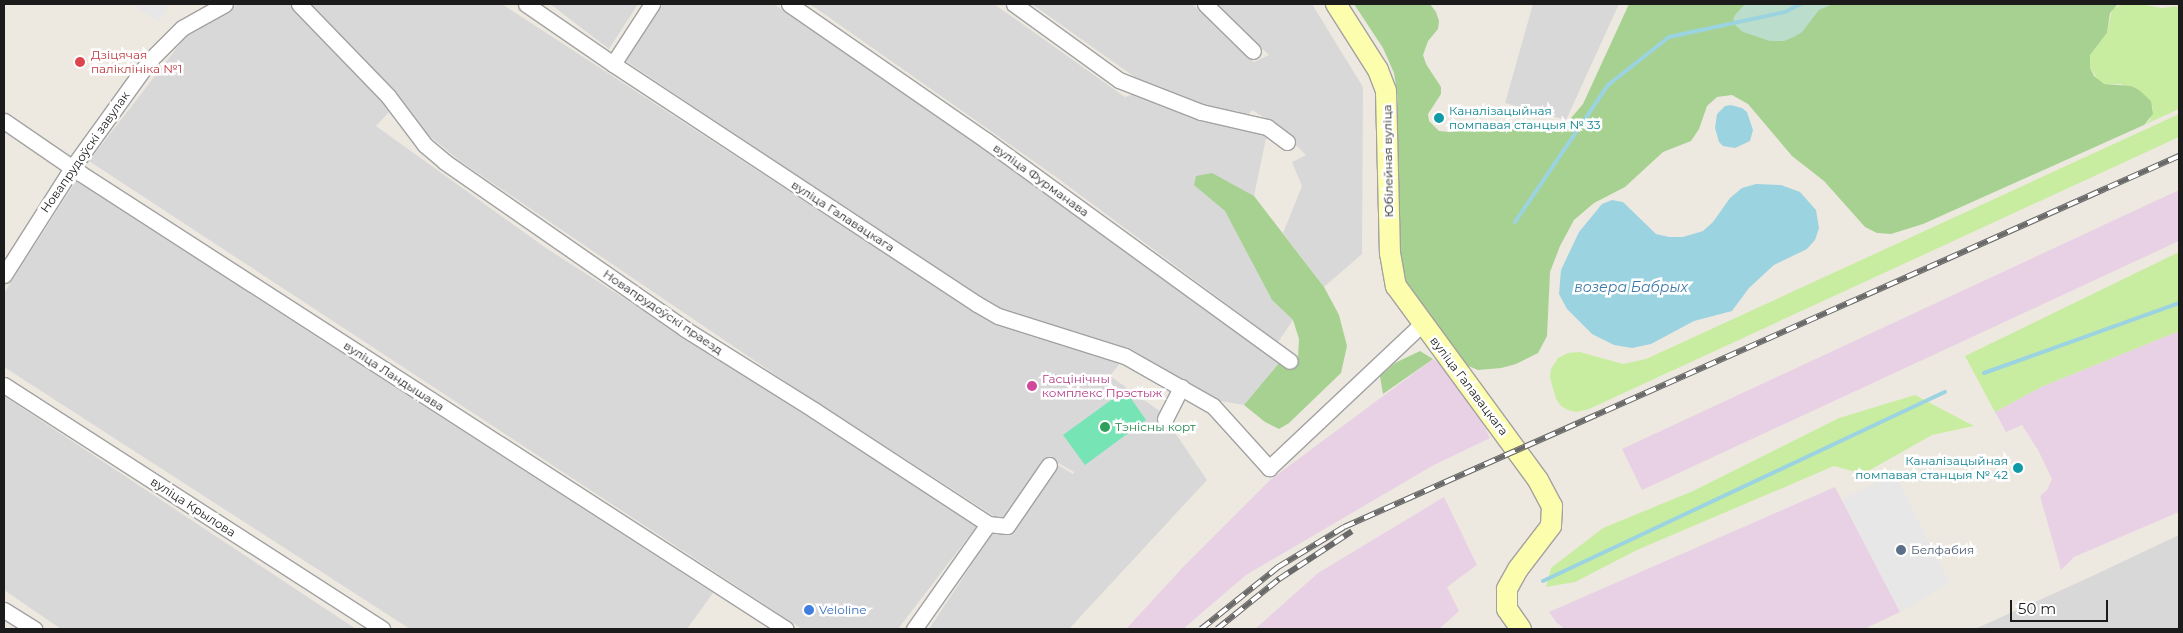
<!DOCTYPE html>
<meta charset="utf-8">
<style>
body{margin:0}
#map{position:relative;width:2183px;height:633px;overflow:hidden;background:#eee9e0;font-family:Montserrat,sans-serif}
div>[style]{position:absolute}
.residential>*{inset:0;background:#d9d8d8}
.industrial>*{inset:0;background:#e8d1e4}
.grass>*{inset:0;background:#c9eda0}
.forest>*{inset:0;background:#a6d191}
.wetland>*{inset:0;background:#bdc}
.pitch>*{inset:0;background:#76e4b5}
.parking>*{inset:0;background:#e7e7e7}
.water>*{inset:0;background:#9cd3e0}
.stream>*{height:4px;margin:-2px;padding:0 2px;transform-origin:2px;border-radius:2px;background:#9cd3e0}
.roads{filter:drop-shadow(1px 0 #a2a2a2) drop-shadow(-1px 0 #a2a2a2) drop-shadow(0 1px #a2a2a2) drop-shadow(0 -1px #a2a2a2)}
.street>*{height:15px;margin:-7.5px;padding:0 7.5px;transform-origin:7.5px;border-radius:7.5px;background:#fff}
.secondary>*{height:20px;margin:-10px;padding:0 10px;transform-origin:10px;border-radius:10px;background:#fdfead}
.rail>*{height:5.5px;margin-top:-2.75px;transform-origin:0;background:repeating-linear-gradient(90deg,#fff 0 11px,#696969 0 22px);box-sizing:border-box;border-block:1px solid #696969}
.dots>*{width:14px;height:14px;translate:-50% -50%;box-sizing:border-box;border:2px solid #fff;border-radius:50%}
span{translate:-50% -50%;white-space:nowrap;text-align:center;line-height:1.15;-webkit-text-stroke:5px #fff;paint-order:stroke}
.health-label{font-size:12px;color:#be3a42}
.left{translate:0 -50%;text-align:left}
.culture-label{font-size:12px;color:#0d838f}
.right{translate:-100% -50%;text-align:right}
.street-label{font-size:12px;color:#1b1b1b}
.hotel-label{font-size:12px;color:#b23c85}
.leisure-label{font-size:12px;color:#27864d}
.service-label{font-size:12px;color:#4e5e75}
.shop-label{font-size:12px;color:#366cbe}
.water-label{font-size:14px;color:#3f79a9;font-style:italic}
.frame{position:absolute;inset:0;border:5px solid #1b1b1b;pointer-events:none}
.scale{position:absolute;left:2010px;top:600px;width:98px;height:22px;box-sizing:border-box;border:2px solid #1b1b1b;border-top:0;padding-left:6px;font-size:15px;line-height:18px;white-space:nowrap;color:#1b1b1b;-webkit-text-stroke:4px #fff;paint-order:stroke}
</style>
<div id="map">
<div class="residential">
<i style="clip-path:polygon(238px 4px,291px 4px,392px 109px,376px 126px,546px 248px,977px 526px,898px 629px,802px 629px,89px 161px,186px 36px)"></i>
<i style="clip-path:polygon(307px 4px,502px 4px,973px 311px,980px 298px,626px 61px,663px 4px,774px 4px,1003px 160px,1280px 362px,1244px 405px,1214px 400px,1131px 349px,1110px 376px,1161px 412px,1207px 480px,1069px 629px,929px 629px,995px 529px,1011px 529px,1058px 465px,1073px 474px,1074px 472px,1053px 460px,1003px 522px,789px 384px,460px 161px,427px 134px,392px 88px)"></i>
<i style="clip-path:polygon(550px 4px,638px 4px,609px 49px)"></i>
<i style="clip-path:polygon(810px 4px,994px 4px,1125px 97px,1133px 94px,1199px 116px,1267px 134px,1254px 196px,1226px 211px,1272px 300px,1293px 320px,1278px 342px,1056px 177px)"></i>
<i style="clip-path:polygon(1032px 4px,1192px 4px,1254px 62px,1269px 55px,1215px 4px,1312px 4px,1363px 87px,1362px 254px,1324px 287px,1283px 233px,1302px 186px,1292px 162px,1306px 155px,1273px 123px,1252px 110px,1246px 117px,1236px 110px,1233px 113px,1209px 108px,1143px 83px)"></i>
<i style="clip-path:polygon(1533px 4px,1619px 4px,1566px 120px,1505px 103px)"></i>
<i style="clip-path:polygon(76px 181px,713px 593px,687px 629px,410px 629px,4px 367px,4px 293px)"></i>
<i style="clip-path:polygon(4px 396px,356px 629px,61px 629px,4px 590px)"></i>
<i style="clip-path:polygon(2179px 535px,2179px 629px,1975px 629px,2088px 578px)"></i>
</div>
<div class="industrial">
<i style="clip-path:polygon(2179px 190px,2179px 241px,1642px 490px,1622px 449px)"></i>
<i style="clip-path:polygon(2179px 331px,2179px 512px,2074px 557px,2061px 570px,2040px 496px,2047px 490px,2052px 479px,2038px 450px,2022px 425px,2006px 432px,1995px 412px,2041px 387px)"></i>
<i style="clip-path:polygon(1433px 359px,1439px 363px,1483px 423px,1490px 438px,1432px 466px,1246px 575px,1183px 629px,1126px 629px,1184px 566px,1270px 480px)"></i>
<i style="clip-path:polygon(1835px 487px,1900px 612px,1864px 629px,1565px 629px,1557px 623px,1549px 612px)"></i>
<i style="clip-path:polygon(1444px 497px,1477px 565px,1447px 587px,1459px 611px,1439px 629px,1255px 629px,1318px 573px)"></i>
</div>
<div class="grass">
<i style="clip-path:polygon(2123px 4px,2140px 4px,2162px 8px,2179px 6px,2179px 109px,2144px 125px,2150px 120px,2153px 108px,2121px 84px,2104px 84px,2098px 80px,2090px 68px,2089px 61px,2090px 55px,2107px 33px,2112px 9px)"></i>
<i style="clip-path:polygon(2179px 114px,2179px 137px,1589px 409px,1577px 412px,1568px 410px,1561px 406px,1556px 399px,1550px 377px,1551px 369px,1558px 358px,1568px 353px,1580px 352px,1623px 364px,1646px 359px)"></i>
<i style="clip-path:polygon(2179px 252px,2179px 331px,2041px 387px,1995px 412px,1965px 356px)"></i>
<i style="clip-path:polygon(1915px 395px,1974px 426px,1932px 435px,1863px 474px,1834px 466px,1637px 550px,1575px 582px,1546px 587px,1551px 568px,1603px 528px,1693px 491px,1839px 418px)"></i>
</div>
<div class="forest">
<i style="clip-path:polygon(1354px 4px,1430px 4px,1436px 12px,1439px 21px,1438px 29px,1428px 41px,1423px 55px,1426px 64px,1441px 87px,1441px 94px,1428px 114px,1429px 121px,1439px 131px,1450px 132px,1490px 123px,1510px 123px,1553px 128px,1566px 124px,1583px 104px,1629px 4px,2123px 4px,2117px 5px,2110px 13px,2107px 33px,2090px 55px,2090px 68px,2094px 76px,2104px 84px,2131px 86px,2139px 90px,2151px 101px,2153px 114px,2144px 125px,1923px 224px,1891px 234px,1877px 233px,1865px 227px,1824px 181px,1792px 156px,1748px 104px,1732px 95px,1717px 97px,1707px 106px,1699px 129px,1691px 141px,1663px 152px,1625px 187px,1594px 203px,1574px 220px,1560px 246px,1550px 272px,1547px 336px,1538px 353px,1516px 364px,1501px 368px,1478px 370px,1466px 365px,1412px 294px,1405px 278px,1400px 257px,1396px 172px,1398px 99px,1394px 73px,1383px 48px)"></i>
<i style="clip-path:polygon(1212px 173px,1254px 196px,1324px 287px,1339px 315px,1347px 346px,1341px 373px,1289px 423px,1279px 429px,1265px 422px,1244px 405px,1280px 362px,1289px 367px,1298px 357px,1299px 339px,1293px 320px,1272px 300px,1225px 211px,1194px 185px,1196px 176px)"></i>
<i style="clip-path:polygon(1420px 351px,1433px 359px,1383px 394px,1380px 376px,1395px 363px)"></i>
</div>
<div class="wetland">
<i style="clip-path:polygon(1745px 4px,1833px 4px,1819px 10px,1802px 32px,1794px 37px,1784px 41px,1770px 41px,1743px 32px,1736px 26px,1733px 19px,1735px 15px)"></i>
</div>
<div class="pitch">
<i style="clip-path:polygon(1125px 390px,1146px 420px,1085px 465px,1063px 435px)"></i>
</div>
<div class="parking">
<i style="clip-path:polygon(131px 4px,166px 4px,169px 6px,159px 22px)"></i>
<i style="clip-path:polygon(1895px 474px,1950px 583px,1900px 612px,1842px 499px)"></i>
</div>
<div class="water">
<i style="clip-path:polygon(1731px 105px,1742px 108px,1747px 112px,1753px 130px,1750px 141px,1735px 148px,1723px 146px,1719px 142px,1715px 128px,1717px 114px,1725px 106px)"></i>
<i style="clip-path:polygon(1756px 184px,1781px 185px,1800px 192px,1816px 210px,1819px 228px,1815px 240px,1807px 249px,1774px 265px,1749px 288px,1732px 311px,1694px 321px,1651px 344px,1632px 348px,1614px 345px,1592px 334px,1567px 309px,1559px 294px,1561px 270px,1579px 232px,1602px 204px,1612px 200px,1623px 202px,1656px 234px,1669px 237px,1683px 237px,1703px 231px,1713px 222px,1730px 198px,1742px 188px)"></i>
</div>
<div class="stream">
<i style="left:1515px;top:222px;width:166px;rotate:-55.8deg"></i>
<i style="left:1608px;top:85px;width:78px;rotate:-38.2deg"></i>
<i style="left:1669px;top:37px;width:119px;rotate:-12.2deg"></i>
<i style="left:1785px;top:12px;width:18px;rotate:-27deg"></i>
<i style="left:1984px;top:373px;width:207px;rotate:-19.7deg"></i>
<i style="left:1543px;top:581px;width:444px;rotate:-25.2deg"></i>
</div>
<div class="roads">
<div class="street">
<i style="left:299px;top:4px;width:128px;rotate:45.9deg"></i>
<i style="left:388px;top:96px;width:61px;rotate:52.9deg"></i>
<i style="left:425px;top:145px;width:26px;rotate:40deg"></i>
<i style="left:445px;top:162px;width:292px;rotate:34.8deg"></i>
<i style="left:685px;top:329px;width:152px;rotate:32.1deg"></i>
<i style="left:814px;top:410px;width:208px;rotate:33.2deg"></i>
<i style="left:988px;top:524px;width:19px;rotate:6deg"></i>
<i style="left:1007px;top:526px;width:74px;rotate:-55.5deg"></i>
<i style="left:526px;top:4px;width:106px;rotate:34.6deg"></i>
<i style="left:613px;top:64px;width:436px;rotate:33.4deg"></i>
<i style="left:977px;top:304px;width:24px;rotate:30deg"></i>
<i style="left:998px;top:316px;width:133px;rotate:17.5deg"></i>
<i style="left:1125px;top:356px;width:101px;rotate:29.6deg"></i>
<i style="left:1213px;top:406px;width:84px;rotate:47.9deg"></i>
<i style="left:1269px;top:468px;width:210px;rotate:-43.3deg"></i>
<i style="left:789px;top:4px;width:241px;rotate:34.7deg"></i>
<i style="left:987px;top:141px;width:374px;rotate:36deg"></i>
<i style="left:1014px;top:4px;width:130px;rotate:35.9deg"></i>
<i style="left:1119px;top:80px;width:88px;rotate:21.3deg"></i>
<i style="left:1201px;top:112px;width:68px;rotate:12.8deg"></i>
<i style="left:1267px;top:127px;width:25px;rotate:37deg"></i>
<i style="left:1205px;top:4px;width:67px;rotate:44.4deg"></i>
<i style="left:613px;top:64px;width:72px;rotate:-57deg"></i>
<i style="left:4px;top:121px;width:92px;rotate:34.4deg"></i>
<i style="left:80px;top:173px;width:840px;rotate:32.86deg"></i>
<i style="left:4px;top:275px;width:127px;rotate:-57.6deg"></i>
<i style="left:72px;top:168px;width:133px;rotate:-54.2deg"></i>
<i style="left:150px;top:60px;width:45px;rotate:-45deg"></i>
<i style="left:182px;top:28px;width:49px;rotate:-29.2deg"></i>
<i style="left:4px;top:385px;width:450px;rotate:32.8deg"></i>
<i style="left:1165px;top:419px;width:36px;rotate:-63deg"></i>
<i style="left:4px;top:610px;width:36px;rotate:32deg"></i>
<i style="left:914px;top:629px;width:128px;rotate:-54.8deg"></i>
</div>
<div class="secondary">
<i style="left:1336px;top:4px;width:78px;rotate:57.5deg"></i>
<i style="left:1378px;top:70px;width:22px;rotate:69deg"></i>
<i style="left:1386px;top:91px;width:162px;rotate:88.6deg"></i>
<i style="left:1390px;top:253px;width:34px;rotate:80deg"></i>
<i style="left:1396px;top:286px;width:240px;rotate:53.8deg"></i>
<i style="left:1538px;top:480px;width:30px;rotate:62deg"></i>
<i style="left:1552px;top:506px;width:20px;rotate:93deg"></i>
<i style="left:1551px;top:526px;width:54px;rotate:127.5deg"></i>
<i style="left:1518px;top:569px;width:23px;rotate:119deg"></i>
<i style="left:1507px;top:589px;width:20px;rotate:90deg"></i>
<i style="left:1507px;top:609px;width:24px;rotate:55deg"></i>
</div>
</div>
<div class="rail">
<i style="left:1201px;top:629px;width:99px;rotate:-38.8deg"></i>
<i style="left:1278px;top:567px;width:77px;rotate:-31.2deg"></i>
<i style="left:1344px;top:527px;width:914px;rotate:-23.96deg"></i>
<i style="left:1217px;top:629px;width:80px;rotate:-38.9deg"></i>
<i style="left:1279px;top:579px;width:87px;rotate:-33.3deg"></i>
</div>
<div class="dots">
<i style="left:80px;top:62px;background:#e0444e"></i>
<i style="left:1439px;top:118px;background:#0f9aa8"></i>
<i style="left:1032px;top:386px;background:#d1479c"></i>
<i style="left:1105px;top:427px;background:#2e9e5b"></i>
<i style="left:2018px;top:468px;background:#0f9aa8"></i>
<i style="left:1901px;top:550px;background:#5c6f8a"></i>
<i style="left:809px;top:610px;background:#3f7fe0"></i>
</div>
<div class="health-label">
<span class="left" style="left:91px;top:62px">Дзіцячая<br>паліклініка №1</span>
</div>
<div class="culture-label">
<span class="left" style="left:1449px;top:118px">Каналізацыйная<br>помпавая станцыя № 33</span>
<span class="right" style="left:2008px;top:468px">Каналізацыйная<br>помпавая станцыя № 42</span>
</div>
<div class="street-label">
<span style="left:85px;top:152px;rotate:-55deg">Новапрудоўскі завулак</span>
<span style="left:1388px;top:161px;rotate:-91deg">Юбілейная вуліца</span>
<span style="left:1041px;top:180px;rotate:36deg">вуліца Фурманава</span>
<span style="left:843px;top:216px;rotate:33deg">вуліца Галавацкага</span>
<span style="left:663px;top:312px;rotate:34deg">Новапрудоўскі праезд</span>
<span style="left:394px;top:376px;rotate:33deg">вуліца Ландышава</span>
<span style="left:1469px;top:386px;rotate:53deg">вуліца Галавацкага</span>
<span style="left:193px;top:507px;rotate:33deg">вуліца Крылова</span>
</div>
<div class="hotel-label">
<span class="left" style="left:1042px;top:386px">Гасцінічны<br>комплекс Прэстыж</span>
</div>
<div class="leisure-label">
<span class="left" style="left:1115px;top:427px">Тэнісны корт</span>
</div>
<div class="service-label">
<span class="left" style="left:1911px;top:550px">Белфабия</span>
</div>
<div class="shop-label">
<span class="left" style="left:819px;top:610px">Veloline</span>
</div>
<div class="water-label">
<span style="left:1631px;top:287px">возера Бабрых</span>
</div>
<div class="frame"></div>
<div class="scale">50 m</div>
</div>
